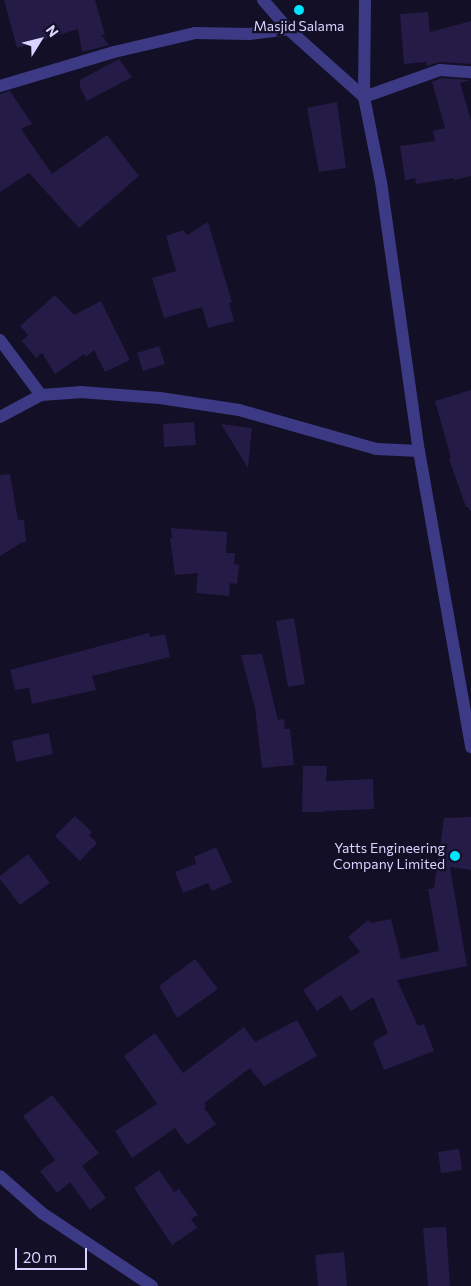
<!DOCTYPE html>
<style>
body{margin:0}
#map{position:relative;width:471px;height:1286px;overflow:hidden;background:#130f26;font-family:Commissioner,sans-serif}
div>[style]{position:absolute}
.building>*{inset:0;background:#241b47}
.street>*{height:12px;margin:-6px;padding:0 6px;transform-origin:6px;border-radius:6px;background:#3d3a85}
.dots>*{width:14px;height:14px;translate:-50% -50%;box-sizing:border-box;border:2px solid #130f26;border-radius:50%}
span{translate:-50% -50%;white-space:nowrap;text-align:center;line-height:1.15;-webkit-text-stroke:4.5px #130f26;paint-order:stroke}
.poi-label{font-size:14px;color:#d9d4ff}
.right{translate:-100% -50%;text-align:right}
.north{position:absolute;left:15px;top:15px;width:50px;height:50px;-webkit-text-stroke:4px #130f26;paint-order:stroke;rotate:54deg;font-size:14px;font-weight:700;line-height:20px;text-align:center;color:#d9d4ff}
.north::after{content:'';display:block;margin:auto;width:18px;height:22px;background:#d9d4ff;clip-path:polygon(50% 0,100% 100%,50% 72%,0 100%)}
.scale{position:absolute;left:15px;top:1248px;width:72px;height:22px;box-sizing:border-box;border:2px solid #d9d4ff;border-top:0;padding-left:6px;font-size:15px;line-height:18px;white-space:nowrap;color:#d9d4ff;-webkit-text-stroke:4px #130f26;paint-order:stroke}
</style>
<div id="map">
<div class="building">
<i style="clip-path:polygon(4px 0,95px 0,105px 35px,101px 35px,109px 45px,82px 52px,78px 29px,17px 48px)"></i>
<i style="clip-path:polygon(428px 12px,430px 32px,471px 21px,471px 64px,440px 62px,427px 66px,426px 62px,404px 64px,400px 14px)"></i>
<i style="clip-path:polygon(119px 59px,132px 77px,87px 101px,80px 87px,80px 80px)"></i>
<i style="clip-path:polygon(441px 78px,471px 80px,460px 83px,471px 120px,471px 176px,454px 180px,454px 178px,416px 184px,415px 178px,405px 180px,400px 146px,435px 141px,433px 131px,445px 128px,432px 82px)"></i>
<i style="clip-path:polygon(10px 91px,32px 124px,21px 129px,52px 174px,107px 135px,139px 176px,79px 228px,29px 173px,0 192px,0 94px)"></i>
<i style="clip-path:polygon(337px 102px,346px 168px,319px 172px,307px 108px)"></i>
<i style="clip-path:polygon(208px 222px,232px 302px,229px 303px,234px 321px,208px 328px,202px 307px,164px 318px,152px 278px,176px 271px,166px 236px,183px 230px,187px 235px)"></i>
<i style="clip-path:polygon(55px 295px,74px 315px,101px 301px,130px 360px,105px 372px,94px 350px,86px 357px,84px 354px,55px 374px,42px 353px,36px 358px,22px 341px,28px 335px,20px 326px)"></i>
<i style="clip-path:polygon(159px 346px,165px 364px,143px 371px,137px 353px)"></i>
<i style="clip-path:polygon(471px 390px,471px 511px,470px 511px,468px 507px,466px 507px,449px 459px,451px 458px,435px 401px)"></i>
<i style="clip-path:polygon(194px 422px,196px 445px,164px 447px,163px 424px)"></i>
<i style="clip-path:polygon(221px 424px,252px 428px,248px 468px)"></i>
<i style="clip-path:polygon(10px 474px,18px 520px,24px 520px,26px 542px,21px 543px,0 556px,0 475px)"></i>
<i style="clip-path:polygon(171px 528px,227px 532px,226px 553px,235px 553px,234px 564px,239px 565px,237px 584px,230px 583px,229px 596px,196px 593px,198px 573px,175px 575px,170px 538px,172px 538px)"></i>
<i style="clip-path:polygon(294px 618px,305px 684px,288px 687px,276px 621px)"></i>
<i style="clip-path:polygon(149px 633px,150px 637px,165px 634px,170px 657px,92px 676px,96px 690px,32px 704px,29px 688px,15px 690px,10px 670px)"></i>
<i style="clip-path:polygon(262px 654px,278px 720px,284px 719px,285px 729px,290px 729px,294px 765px,262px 768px,255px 708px,241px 655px)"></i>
<i style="clip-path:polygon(49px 733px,53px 754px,16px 762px,12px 741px)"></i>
<i style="clip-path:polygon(303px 766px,327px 766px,326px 781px,373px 779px,374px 809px,325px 811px,325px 812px,302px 812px)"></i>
<i style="clip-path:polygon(75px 816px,92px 832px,89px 835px,97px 843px,80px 861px,55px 836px)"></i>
<i style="clip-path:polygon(471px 817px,471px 870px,450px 867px,467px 966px,397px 980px,418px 1026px,424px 1024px,434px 1051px,384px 1070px,373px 1042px,388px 1033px,373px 997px,351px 1011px,341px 995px,317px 1011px,303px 990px,360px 952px,348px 937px,368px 920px,371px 923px,391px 919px,401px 959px,439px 951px,428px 889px,434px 888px,444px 818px)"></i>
<i style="clip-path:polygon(216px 847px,232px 882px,212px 891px,208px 883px,183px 893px,175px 872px,196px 864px,194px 857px)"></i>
<i style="clip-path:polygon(28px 854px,50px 883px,20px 905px,0 879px,0 876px)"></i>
<i style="clip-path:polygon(195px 959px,218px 989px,177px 1018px,159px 986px)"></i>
<i style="clip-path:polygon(297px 1020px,317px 1056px,264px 1086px,250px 1068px,204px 1103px,206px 1106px,204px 1108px,216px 1124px,187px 1145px,175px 1128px,132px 1158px,115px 1131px,157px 1104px,124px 1056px,155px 1033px,183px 1073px,244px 1027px,255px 1042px)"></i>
<i style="clip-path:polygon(52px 1095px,99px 1153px,82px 1166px,106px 1198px,90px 1210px,70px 1182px,57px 1193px,40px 1171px,55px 1160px,23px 1116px)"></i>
<i style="clip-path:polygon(459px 1149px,462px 1170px,441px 1173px,438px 1152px)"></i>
<i style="clip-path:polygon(159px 1170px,174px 1192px,179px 1189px,198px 1215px,191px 1219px,197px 1228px,172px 1245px,134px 1188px)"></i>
<i style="clip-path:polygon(446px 1227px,450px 1286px,428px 1286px,423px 1228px)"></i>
<i style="clip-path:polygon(344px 1252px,347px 1286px,318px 1286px,315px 1255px)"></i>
</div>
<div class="street">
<i style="left:263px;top:0;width:38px;rotate:49deg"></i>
<i style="left:288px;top:29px;width:102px;rotate:41.8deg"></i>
<i style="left:364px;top:97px;width:81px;rotate:-19.6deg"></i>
<i style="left:440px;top:70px;width:31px;rotate:4deg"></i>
<i style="left:365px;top:0;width:97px;rotate:90.6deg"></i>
<i style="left:364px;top:97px;width:87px;rotate:78.7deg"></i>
<i style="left:381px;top:182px;width:272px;rotate:82deg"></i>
<i style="left:419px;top:451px;width:301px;rotate:80deg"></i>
<i style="left:0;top:86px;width:119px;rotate:-16.6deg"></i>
<i style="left:114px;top:52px;width:83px;rotate:-13.2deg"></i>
<i style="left:195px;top:33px;width:54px;rotate:1.1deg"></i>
<i style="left:249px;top:34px;width:39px;rotate:-7deg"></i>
<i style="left:0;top:340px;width:69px;rotate:53.3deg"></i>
<i style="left:0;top:417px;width:47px;rotate:-28.2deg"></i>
<i style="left:41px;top:395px;width:39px;rotate:-4deg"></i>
<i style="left:80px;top:392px;width:80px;rotate:4.3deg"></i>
<i style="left:160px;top:398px;width:80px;rotate:8.6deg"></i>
<i style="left:239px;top:410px;width:143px;rotate:15.8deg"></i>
<i style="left:377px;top:449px;width:42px;rotate:2.7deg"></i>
<i style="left:0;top:1176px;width:56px;rotate:41.4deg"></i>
<i style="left:42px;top:1213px;width:132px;rotate:33.6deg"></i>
</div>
<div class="dots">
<i style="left:299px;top:10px;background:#00e5ff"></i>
<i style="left:455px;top:856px;background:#00e5ff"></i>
</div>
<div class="poi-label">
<span style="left:299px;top:26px">Masjid Salama</span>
<span class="right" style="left:445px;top:856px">Yatts Engineering<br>Company Limited</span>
</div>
<div class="north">N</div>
<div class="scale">20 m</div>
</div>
